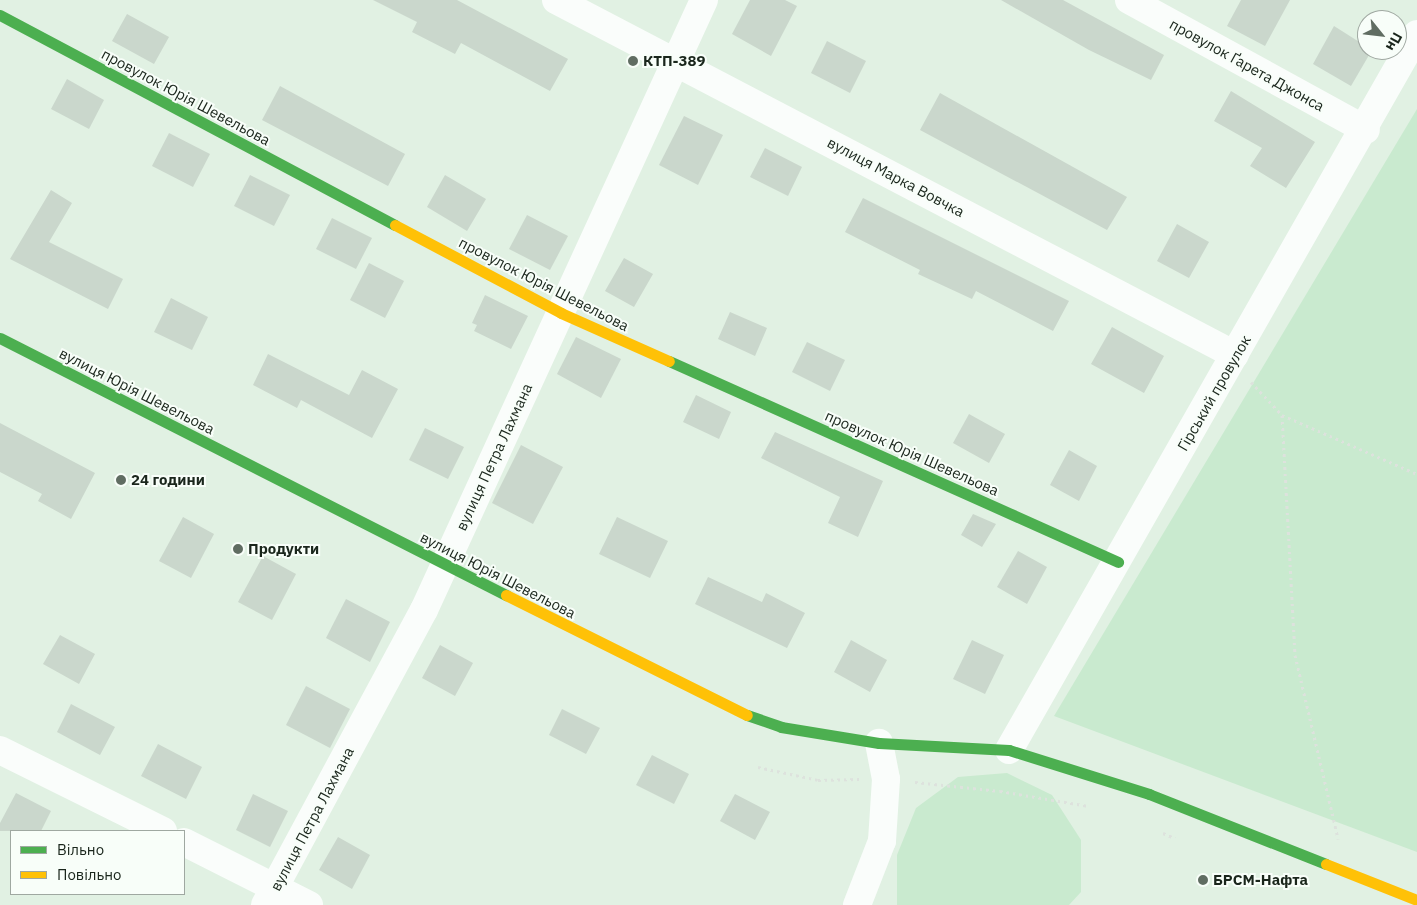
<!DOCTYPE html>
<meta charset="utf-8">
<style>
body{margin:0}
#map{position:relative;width:1417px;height:905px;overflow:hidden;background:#e1f1e3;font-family:"IBM Plex Sans",sans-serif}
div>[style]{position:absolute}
.green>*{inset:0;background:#c9eacf}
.building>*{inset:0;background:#cad7cc}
.path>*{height:3px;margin-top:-1.5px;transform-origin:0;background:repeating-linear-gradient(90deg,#dde2dd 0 2.5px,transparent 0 6.5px)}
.street>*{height:28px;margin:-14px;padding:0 14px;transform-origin:14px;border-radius:14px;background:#fafdfb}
.fast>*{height:11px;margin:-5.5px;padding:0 5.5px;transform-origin:5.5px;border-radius:5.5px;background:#4caf50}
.slow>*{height:11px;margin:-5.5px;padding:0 5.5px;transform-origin:5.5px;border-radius:5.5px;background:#ffc107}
.dots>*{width:14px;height:14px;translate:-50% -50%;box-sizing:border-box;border:2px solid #f8fef9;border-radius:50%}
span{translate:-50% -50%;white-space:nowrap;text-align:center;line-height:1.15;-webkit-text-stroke:4px #f8fef9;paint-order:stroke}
.poi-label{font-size:15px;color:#1a261c;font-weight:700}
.left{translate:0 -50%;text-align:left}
.street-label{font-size:15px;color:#1a261c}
.legend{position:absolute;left:10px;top:830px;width:175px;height:65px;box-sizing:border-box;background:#f8fef9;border:1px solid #9fa8a1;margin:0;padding:6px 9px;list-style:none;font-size:15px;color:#1a261c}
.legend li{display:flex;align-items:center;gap:10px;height:25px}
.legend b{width:25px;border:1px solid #9fa8a1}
.north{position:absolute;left:1357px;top:10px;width:50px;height:50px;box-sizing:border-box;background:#f8fef9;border:1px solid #9fa8a1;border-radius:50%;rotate:119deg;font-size:14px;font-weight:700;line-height:20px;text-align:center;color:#1a261c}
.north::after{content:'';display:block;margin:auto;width:18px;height:22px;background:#606d62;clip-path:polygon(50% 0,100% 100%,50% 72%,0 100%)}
</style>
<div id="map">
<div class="green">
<i style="clip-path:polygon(1417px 109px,1417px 852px,1054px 716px)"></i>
<i style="clip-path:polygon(1007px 773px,1052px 795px,1081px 840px,1081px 892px,1069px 905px,897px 905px,897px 855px,916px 808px,958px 777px)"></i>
</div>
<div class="building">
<i style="clip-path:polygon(373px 0,457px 0,568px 59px,550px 91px,461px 43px,455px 54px,412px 32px,417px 22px)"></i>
<i style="clip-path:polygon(750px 0,785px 0,797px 6px,771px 56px,732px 34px)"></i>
<i style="clip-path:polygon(1001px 0,1063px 0,1164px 55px,1151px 80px,1089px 50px)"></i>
<i style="clip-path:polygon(1241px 0,1290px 0,1265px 46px,1227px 26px)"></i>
<i style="clip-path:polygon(127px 14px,169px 37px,154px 64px,112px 41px)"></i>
<i style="clip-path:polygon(1334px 26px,1372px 50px,1351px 86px,1313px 64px)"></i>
<i style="clip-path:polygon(827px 41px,866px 61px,850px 93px,811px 73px)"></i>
<i style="clip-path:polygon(67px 79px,104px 100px,89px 129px,51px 109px)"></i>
<i style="clip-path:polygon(280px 86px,405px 154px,388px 186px,262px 120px)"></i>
<i style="clip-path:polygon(1231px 91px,1315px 142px,1286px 188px,1250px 166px,1262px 148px,1214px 121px)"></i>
<i style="clip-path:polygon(940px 93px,1127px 197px,1107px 230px,920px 130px)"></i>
<i style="clip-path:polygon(684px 116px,723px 135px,698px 185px,659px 165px)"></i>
<i style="clip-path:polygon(169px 133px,210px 154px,193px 187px,152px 166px)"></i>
<i style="clip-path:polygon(765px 148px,802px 167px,788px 196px,750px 177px)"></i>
<i style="clip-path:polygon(250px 175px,290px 195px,274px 226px,234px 206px)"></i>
<i style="clip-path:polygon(445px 175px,486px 199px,467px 231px,427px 207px)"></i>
<i style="clip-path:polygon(51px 190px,72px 203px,49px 242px,123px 279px,108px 309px,10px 259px)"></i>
<i style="clip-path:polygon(863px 198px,1069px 301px,1053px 331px,976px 291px,972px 299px,918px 274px,920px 270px,845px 232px)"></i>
<i style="clip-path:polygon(527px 215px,568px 236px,550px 270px,509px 249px)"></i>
<i style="clip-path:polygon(332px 218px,372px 238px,356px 269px,316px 249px)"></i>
<i style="clip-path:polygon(1177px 224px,1209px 242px,1189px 278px,1157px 261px)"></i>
<i style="clip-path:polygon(624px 258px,653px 274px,634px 307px,605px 291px)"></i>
<i style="clip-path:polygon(369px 263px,404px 281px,385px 318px,350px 300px)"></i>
<i style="clip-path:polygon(485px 295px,528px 316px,511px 349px,474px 331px,477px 325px,472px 323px)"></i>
<i style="clip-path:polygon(171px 298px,208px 317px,192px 350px,154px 332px)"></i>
<i style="clip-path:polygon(730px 312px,767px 328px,755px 356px,718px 339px)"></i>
<i style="clip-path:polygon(1112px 327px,1164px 356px,1144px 393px,1091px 364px)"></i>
<i style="clip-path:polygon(576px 337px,621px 359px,601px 398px,557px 374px)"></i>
<i style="clip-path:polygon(807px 342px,845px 360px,830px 391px,792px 372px)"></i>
<i style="clip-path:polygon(268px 354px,349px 395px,362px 370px,398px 389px,372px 438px,301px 400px,297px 408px,253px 385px)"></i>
<i style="clip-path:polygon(696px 395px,731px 412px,719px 439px,683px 422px)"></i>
<i style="clip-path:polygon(969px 414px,1005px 434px,989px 463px,953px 443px)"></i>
<i style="clip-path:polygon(0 423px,95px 473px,71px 519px,38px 501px,42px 494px,0 472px)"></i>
<i style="clip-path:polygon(425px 428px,464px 447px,448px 479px,409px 460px)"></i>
<i style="clip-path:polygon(775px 432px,883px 481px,858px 537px,828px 523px,840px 497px,761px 458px)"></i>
<i style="clip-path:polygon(521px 445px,563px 467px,533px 524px,492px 503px)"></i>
<i style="clip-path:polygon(1069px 450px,1097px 466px,1079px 501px,1050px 485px)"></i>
<i style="clip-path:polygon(973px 514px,996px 524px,982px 547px,961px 535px)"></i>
<i style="clip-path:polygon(183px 517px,214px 534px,191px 578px,159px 561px)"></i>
<i style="clip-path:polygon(617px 517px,668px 541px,650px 578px,599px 554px)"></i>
<i style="clip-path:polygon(1018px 551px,1047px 567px,1027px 604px,997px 587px)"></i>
<i style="clip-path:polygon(263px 556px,296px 574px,272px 620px,238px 602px)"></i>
<i style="clip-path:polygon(708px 577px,762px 602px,766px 593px,805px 613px,787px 648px,695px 604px)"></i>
<i style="clip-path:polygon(346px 599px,390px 622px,370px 662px,326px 638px)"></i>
<i style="clip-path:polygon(60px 635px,95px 654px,79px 684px,43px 664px)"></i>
<i style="clip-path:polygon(851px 640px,887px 660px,870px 692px,834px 672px)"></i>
<i style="clip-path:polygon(972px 640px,1004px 655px,985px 694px,953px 679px)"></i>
<i style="clip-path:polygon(440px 645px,473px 663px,455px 696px,422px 678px)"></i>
<i style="clip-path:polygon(306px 686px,350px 709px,330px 748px,286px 725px)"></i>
<i style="clip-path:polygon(71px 704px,115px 727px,100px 755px,57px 732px)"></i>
<i style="clip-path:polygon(562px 709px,600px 728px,586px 754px,549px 735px)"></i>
<i style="clip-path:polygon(158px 744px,202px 767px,186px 799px,141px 776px)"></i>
<i style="clip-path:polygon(652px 755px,689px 774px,674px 804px,636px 785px)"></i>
<i style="clip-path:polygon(16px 793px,51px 811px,41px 831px,0 831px,0 823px)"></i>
<i style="clip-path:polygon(253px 794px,288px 811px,270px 847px,236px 830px)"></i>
<i style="clip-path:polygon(735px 794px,770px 812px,755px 840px,720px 821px)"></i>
<i style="clip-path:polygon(338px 837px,370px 855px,352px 889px,319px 870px)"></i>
</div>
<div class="path">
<i style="left:1251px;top:382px;width:45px;rotate:46.8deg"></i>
<i style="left:1282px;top:415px;width:147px;rotate:23.6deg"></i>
<i style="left:1282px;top:415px;width:240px;rotate:86.9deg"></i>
<i style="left:1295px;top:655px;width:189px;rotate:76.8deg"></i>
<i style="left:758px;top:767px;width:61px;rotate:12.2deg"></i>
<i style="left:818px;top:780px;width:41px;rotate:-1.4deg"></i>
<i style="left:915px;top:782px;width:85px;rotate:6deg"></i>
<i style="left:1000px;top:791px;width:90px;rotate:9.6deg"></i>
<i style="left:1163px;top:833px;width:13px;rotate:23deg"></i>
</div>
<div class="street">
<i style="left:556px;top:0;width:766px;rotate:27.6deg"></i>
<i style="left:1129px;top:0;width:270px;rotate:28.7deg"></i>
<i style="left:0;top:750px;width:182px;rotate:26.4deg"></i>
<i style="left:1009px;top:750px;width:824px;rotate:-60.32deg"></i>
<i style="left:184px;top:842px;width:140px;rotate:26.7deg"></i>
<i style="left:265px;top:905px;width:335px;rotate:-61.7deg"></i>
<i style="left:424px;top:610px;width:671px;rotate:-65.34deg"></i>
<i style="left:857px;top:905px;width:69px;rotate:-68.7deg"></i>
<i style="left:882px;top:841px;width:62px;rotate:-86.3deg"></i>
<i style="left:886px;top:779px;width:37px;rotate:-101deg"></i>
</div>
<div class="fast">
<i style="left:0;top:15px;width:447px;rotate:28deg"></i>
<i style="left:0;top:338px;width:568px;rotate:26.93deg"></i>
<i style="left:669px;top:361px;width:492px;rotate:24.1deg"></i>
<i style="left:747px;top:715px;width:36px;rotate:19deg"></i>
<i style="left:781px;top:727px;width:99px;rotate:9.3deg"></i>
<i style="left:879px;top:743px;width:130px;rotate:3.1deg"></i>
<i style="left:1009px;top:750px;width:147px;rotate:17.4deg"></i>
<i style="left:1149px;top:794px;width:190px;rotate:21.6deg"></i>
</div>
<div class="slow">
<i style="left:395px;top:225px;width:188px;rotate:27.9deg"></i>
<i style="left:561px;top:313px;width:118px;rotate:24deg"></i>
<i style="left:506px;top:595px;width:269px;rotate:26.5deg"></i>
<i style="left:1326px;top:864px;width:98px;rotate:21.6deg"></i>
</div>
<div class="dots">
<i style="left:633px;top:61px;background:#606d62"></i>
<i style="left:121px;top:480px;background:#606d62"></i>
<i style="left:238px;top:549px;background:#606d62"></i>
<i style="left:1203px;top:880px;background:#606d62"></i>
</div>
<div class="poi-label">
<span class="left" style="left:643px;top:61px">КТП-389</span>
<span class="left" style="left:131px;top:480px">24 години</span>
<span class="left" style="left:248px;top:549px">Продукти</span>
<span class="left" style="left:1213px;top:880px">БРСМ-Нафта</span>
</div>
<div class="street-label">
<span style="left:1247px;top:65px;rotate:29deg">провулок Ґарета Джонса</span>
<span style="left:186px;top:97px;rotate:28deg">провулок Юрія Шевельова</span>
<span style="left:896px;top:177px;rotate:28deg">вулиця Марка Вовчка</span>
<span style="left:544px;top:284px;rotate:27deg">провулок Юрія Шевельова</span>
<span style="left:137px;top:391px;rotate:27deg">вулиця Юрія Шевельова</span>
<span style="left:1214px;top:393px;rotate:-60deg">Гірський провулок</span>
<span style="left:912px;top:453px;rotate:24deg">провулок Юрія Шевельова</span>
<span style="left:494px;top:457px;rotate:-65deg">вулиця Петра Лахмана</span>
<span style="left:498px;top:575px;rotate:27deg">вулиця Юрія Шевельова</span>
<span style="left:312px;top:819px;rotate:-62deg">вулиця Петра Лахмана</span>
</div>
<ul class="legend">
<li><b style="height:6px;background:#4caf50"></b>Вільно</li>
<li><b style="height:6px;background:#ffc107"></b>Повільно</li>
</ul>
<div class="north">Пн</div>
</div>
